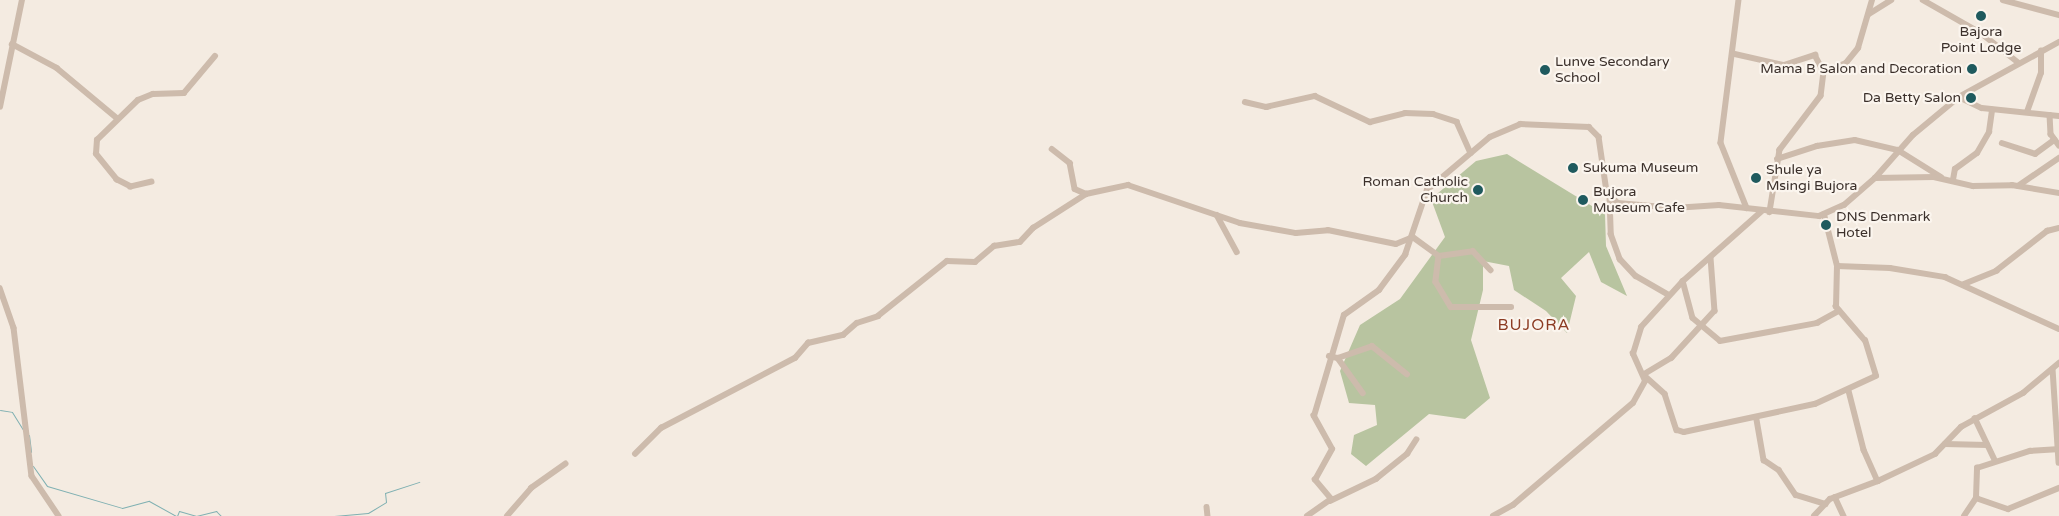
<!DOCTYPE html>
<style>
body{margin:0}
#map{position:relative;width:2059px;height:516px;overflow:hidden;background:#f4ebe1;font-family:"Varela Round",sans-serif}
div>[style]{position:absolute}
.green>*{inset:0;background:#b8c4a0}
.stream>*{height:1px;margin:-0.5px;padding:0 0.5px;transform-origin:0.5px;border-radius:0.5px;background:#7fb0b2}
.street>*{height:5.5px;margin:-2.75px;padding:0 2.75px;transform-origin:2.75px;border-radius:2.75px;background:#cdbbac}
.dots>*{width:14px;height:14px;translate:-50% -50%;box-sizing:border-box;border:2px solid #fbf5ee;border-radius:50%}
span{translate:-50% -50%;white-space:nowrap;text-align:center;line-height:1.15;-webkit-text-stroke:4.5px #fbf5ee;paint-order:stroke}
.poi-label{font-size:14px;color:#3b302b}
.left{translate:0 -50%;text-align:left}
.right{translate:-100% -50%;text-align:right}
.quarter-label{font-size:16px;color:#8c3b22;letter-spacing:1px}
</style>
<div id="map">
<div class="green">
<i style="clip-path:polygon(1507px 154px,1605px 214px,1606px 246px,1627px 296px,1601px 282px,1589px 252px,1561px 278px,1576px 296px,1567px 333px,1546px 311px,1514px 290px,1509px 266px,1483px 261px,1483px 290px,1471px 340px,1490px 398px,1465px 419px,1429px 414px,1366px 466px,1351px 454px,1354px 435px,1377px 425px,1375px 405px,1349px 403px,1340px 371px,1360px 325px,1400px 299px,1445px 237px,1431px 199px,1476px 161px)"></i>
</div>
<div class="stream">
<i style="left:0;top:410px;width:12px;rotate:9deg"></i>
<i style="left:12px;top:412px;width:22px;rotate:58deg"></i>
<i style="left:29px;top:435px;width:17px;rotate:83deg"></i>
<i style="left:33px;top:466px;width:24px;rotate:55deg"></i>
<i style="left:47px;top:486px;width:78px;rotate:16.3deg"></i>
<i style="left:122px;top:508px;width:28px;rotate:-15deg"></i>
<i style="left:149px;top:501px;width:31px;rotate:29deg"></i>
<i style="left:177px;top:516px;width:5px;rotate:-68deg"></i>
<i style="left:179px;top:511px;width:18px;rotate:16deg"></i>
<i style="left:196px;top:516px;width:21px;rotate:-14deg"></i>
<i style="left:216px;top:511px;width:7px;rotate:45deg"></i>
<i style="left:334px;top:516px;width:34px;rotate:-5deg"></i>
<i style="left:368px;top:513px;width:21px;rotate:-31deg"></i>
<i style="left:386px;top:502px;width:9px;rotate:-96deg"></i>
<i style="left:385px;top:493px;width:36px;rotate:-18deg"></i>
</div>
<div class="street">
<i style="left:1739px;top:0;width:144px;rotate:97.2deg"></i>
<i style="left:1721px;top:143px;width:70px;rotate:68.2deg"></i>
<i style="left:1923px;top:0;width:67px;rotate:29.6deg"></i>
<i style="left:1981px;top:33px;width:48px;rotate:38.3deg"></i>
<i style="left:2003px;top:0;width:58px;rotate:15deg"></i>
<i style="left:1869px;top:14px;width:26px;rotate:-32deg"></i>
<i style="left:12px;top:44px;width:51px;rotate:28.1deg"></i>
<i style="left:57px;top:68px;width:78px;rotate:39.8deg"></i>
<i style="left:1735px;top:54px;width:50px;rotate:12.7deg"></i>
<i style="left:1784px;top:65px;width:33px;rotate:-18deg"></i>
<i style="left:1815px;top:55px;width:19px;rotate:62deg"></i>
<i style="left:1824px;top:72px;width:24px;rotate:97deg"></i>
<i style="left:1821px;top:96px;width:68px;rotate:127.2deg"></i>
<i style="left:1780px;top:150px;width:63px;rotate:99.2deg"></i>
<i style="left:1824px;top:72px;width:24px;rotate:-22deg"></i>
<i style="left:1846px;top:63px;width:19px;rotate:-51deg"></i>
<i style="left:1858px;top:48px;width:50px;rotate:-73.7deg"></i>
<i style="left:1959px;top:97px;width:25px;rotate:26deg"></i>
<i style="left:1982px;top:108px;width:77px;rotate:5.9deg"></i>
<i style="left:1245px;top:102px;width:22px;rotate:13deg"></i>
<i style="left:1266px;top:107px;width:50px;rotate:-12.7deg"></i>
<i style="left:1315px;top:96px;width:61px;rotate:25.3deg"></i>
<i style="left:1370px;top:122px;width:36px;rotate:-14deg"></i>
<i style="left:1405px;top:113px;width:28px;rotate:2deg"></i>
<i style="left:1433px;top:114px;width:25px;rotate:18deg"></i>
<i style="left:1457px;top:122px;width:34px;rotate:66deg"></i>
<i style="left:0;top:107px;width:109px;rotate:-78.4deg"></i>
<i style="left:2027px;top:112px;width:41px;rotate:-70.3deg"></i>
<i style="left:2041px;top:73px;width:22px;rotate:-90deg"></i>
<i style="left:2050px;top:115px;width:19px;rotate:87deg"></i>
<i style="left:2051px;top:134px;width:14px;rotate:54deg"></i>
<i style="left:2002px;top:143px;width:35px;rotate:18deg"></i>
<i style="left:2035px;top:154px;width:24px;rotate:-36deg"></i>
<i style="left:1052px;top:149px;width:23px;rotate:38deg"></i>
<i style="left:1070px;top:163px;width:26px;rotate:79deg"></i>
<i style="left:1075px;top:189px;width:12px;rotate:24deg"></i>
<i style="left:1777px;top:159px;width:42px;rotate:-18deg"></i>
<i style="left:1817px;top:146px;width:38px;rotate:-9deg"></i>
<i style="left:1855px;top:140px;width:44px;rotate:13.1deg"></i>
<i style="left:1898px;top:150px;width:51px;rotate:32.1deg"></i>
<i style="left:1875px;top:178px;width:59px;rotate:-1deg"></i>
<i style="left:1934px;top:177px;width:40px;rotate:13deg"></i>
<i style="left:1973px;top:186px;width:39px;rotate:-1deg"></i>
<i style="left:2012px;top:185px;width:48px;rotate:9.7deg"></i>
<i style="left:1953px;top:180px;width:11px;rotate:-80deg"></i>
<i style="left:1955px;top:169px;width:27px;rotate:-36deg"></i>
<i style="left:1977px;top:153px;width:24px;rotate:-60deg"></i>
<i style="left:1989px;top:132px;width:22px;rotate:-82deg"></i>
<i style="left:152px;top:182px;width:22px;rotate:167deg"></i>
<i style="left:131px;top:187px;width:16px;rotate:-153deg"></i>
<i style="left:117px;top:180px;width:33px;rotate:-129deg"></i>
<i style="left:96px;top:154px;width:14px;rotate:-86deg"></i>
<i style="left:97px;top:140px;width:57px;rotate:-44.3deg"></i>
<i style="left:138px;top:100px;width:16px;rotate:-22deg"></i>
<i style="left:153px;top:94px;width:31px;rotate:-2deg"></i>
<i style="left:184px;top:93px;width:48px;rotate:-50deg"></i>
<i style="left:2018px;top:186px;width:50px;rotate:-34.3deg"></i>
<i style="left:1610px;top:198px;width:36px;rotate:88deg"></i>
<i style="left:1611px;top:234px;width:27px;rotate:70deg"></i>
<i style="left:1620px;top:259px;width:23px;rotate:47deg"></i>
<i style="left:1636px;top:276px;width:38px;rotate:30deg"></i>
<i style="left:1217px;top:215px;width:42px;rotate:61.6deg"></i>
<i style="left:1439px;top:256px;width:34px;rotate:-8deg"></i>
<i style="left:1473px;top:251px;width:26px;rotate:47deg"></i>
<i style="left:1711px;top:258px;width:53px;rotate:85.7deg"></i>
<i style="left:1715px;top:311px;width:64px;rotate:132.5deg"></i>
<i style="left:1672px;top:358px;width:33px;rotate:149deg"></i>
<i style="left:1644px;top:375px;width:28px;rotate:42deg"></i>
<i style="left:1665px;top:394px;width:38px;rotate:72deg"></i>
<i style="left:1677px;top:430px;width:7px;rotate:16deg"></i>
<i style="left:1684px;top:432px;width:134px;rotate:-12.1deg"></i>
<i style="left:1815px;top:404px;width:67px;rotate:-24.7deg"></i>
<i style="left:1876px;top:376px;width:37px;rotate:-107deg"></i>
<i style="left:1865px;top:341px;width:45px;rotate:-130.5deg"></i>
<i style="left:1836px;top:307px;width:41px;rotate:-88.6deg"></i>
<i style="left:1837px;top:266px;width:53px;rotate:-104.3deg"></i>
<i style="left:1837px;top:266px;width:53px;rotate:2.2deg"></i>
<i style="left:1890px;top:268px;width:56px;rotate:9.3deg"></i>
<i style="left:1945px;top:277px;width:125px;rotate:24.5deg"></i>
<i style="left:1683px;top:281px;width:38px;rotate:75deg"></i>
<i style="left:1693px;top:318px;width:35px;rotate:40deg"></i>
<i style="left:1720px;top:341px;width:99px;rotate:-10.5deg"></i>
<i style="left:1817px;top:323px;width:25px;rotate:-29deg"></i>
<i style="left:1964px;top:284px;width:35px;rotate:-22deg"></i>
<i style="left:1996px;top:271px;width:65px;rotate:-38.1deg"></i>
<i style="left:2047px;top:231px;width:12px;rotate:-14deg"></i>
<i style="left:0;top:288px;width:42px;rotate:70.7deg"></i>
<i style="left:14px;top:328px;width:149px;rotate:83.1deg"></i>
<i style="left:32px;top:476px;width:48px;rotate:56deg"></i>
<i style="left:1329px;top:356px;width:9px;rotate:13deg"></i>
<i style="left:1338px;top:358px;width:36px;rotate:-19deg"></i>
<i style="left:1372px;top:346px;width:45px;rotate:38.7deg"></i>
<i style="left:1338px;top:358px;width:43px;rotate:54.5deg"></i>
<i style="left:2053px;top:369px;width:94px;rotate:86.3deg"></i>
<i style="left:1849px;top:391px;width:61px;rotate:75.7deg"></i>
<i style="left:1864px;top:450px;width:34px;rotate:66deg"></i>
<i style="left:1878px;top:481px;width:63px;rotate:-25.3deg"></i>
<i style="left:1935px;top:454px;width:37px;rotate:-46deg"></i>
<i style="left:1961px;top:427px;width:71px;rotate:-28.7deg"></i>
<i style="left:2023px;top:393px;width:47px;rotate:-39.8deg"></i>
<i style="left:1975px;top:418px;width:47px;rotate:64.5deg"></i>
<i style="left:1757px;top:420px;width:41px;rotate:80.1deg"></i>
<i style="left:1764px;top:460px;width:18px;rotate:34deg"></i>
<i style="left:1779px;top:470px;width:30px;rotate:56deg"></i>
<i style="left:1796px;top:495px;width:31px;rotate:17deg"></i>
<i style="left:1945px;top:444px;width:42px;rotate:1.4deg"></i>
<i style="left:635px;top:454px;width:37px;rotate:-45deg"></i>
<i style="left:661px;top:428px;width:151px;rotate:-27.6deg"></i>
<i style="left:795px;top:358px;width:20px;rotate:-49deg"></i>
<i style="left:808px;top:343px;width:36px;rotate:-13deg"></i>
<i style="left:843px;top:335px;width:18px;rotate:-41deg"></i>
<i style="left:857px;top:323px;width:22px;rotate:-18deg"></i>
<i style="left:878px;top:316px;width:88px;rotate:-38.6deg"></i>
<i style="left:947px;top:261px;width:28px;rotate:2deg"></i>
<i style="left:975px;top:262px;width:25px;rotate:-40deg"></i>
<i style="left:994px;top:246px;width:26px;rotate:-9deg"></i>
<i style="left:1020px;top:242px;width:19px;rotate:-47deg"></i>
<i style="left:1033px;top:228px;width:63px;rotate:-32.7deg"></i>
<i style="left:1086px;top:194px;width:43px;rotate:-12.1deg"></i>
<i style="left:1128px;top:185px;width:118px;rotate:18.7deg"></i>
<i style="left:1240px;top:223px;width:57px;rotate:10.1deg"></i>
<i style="left:1296px;top:233px;width:32px;rotate:-5deg"></i>
<i style="left:1328px;top:230px;width:69px;rotate:11.6deg"></i>
<i style="left:1396px;top:244px;width:18px;rotate:-22deg"></i>
<i style="left:1413px;top:237px;width:32px;rotate:36deg"></i>
<i style="left:1439px;top:256px;width:26px;rotate:97deg"></i>
<i style="left:1436px;top:282px;width:29px;rotate:59deg"></i>
<i style="left:1451px;top:307px;width:60px"></i>
<i style="left:1835px;top:497px;width:21px;rotate:65deg"></i>
<i style="left:1976px;top:498px;width:34px;rotate:19deg"></i>
<i style="left:2008px;top:509px;width:55px;rotate:-22.4deg"></i>
<i style="left:1330px;top:501px;width:51px;rotate:-25.6deg"></i>
<i style="left:1376px;top:479px;width:40px;rotate:-39deg"></i>
<i style="left:1407px;top:454px;width:17px;rotate:-57deg"></i>
<i style="left:1207px;top:507px;width:9px;rotate:84deg"></i>
<i style="left:507px;top:516px;width:37px;rotate:-49deg"></i>
<i style="left:531px;top:488px;width:42px;rotate:-35.2deg"></i>
<i style="left:1307px;top:516px;width:29px;rotate:-35deg"></i>
<i style="left:1331px;top:499px;width:25px;rotate:-130deg"></i>
<i style="left:1315px;top:480px;width:35px;rotate:-61deg"></i>
<i style="left:1332px;top:449px;width:38px;rotate:-119deg"></i>
<i style="left:1314px;top:416px;width:105px;rotate:-73.5deg"></i>
<i style="left:1344px;top:315px;width:43px;rotate:-35.5deg"></i>
<i style="left:1379px;top:290px;width:44px;rotate:-53.4deg"></i>
<i style="left:1405px;top:255px;width:69px;rotate:-71.3deg"></i>
<i style="left:1427px;top:190px;width:82px;rotate:-40.1deg"></i>
<i style="left:1490px;top:137px;width:33px;rotate:-23deg"></i>
<i style="left:1520px;top:124px;width:69px;rotate:2.5deg"></i>
<i style="left:1589px;top:127px;width:14px;rotate:45deg"></i>
<i style="left:1599px;top:137px;width:56px;rotate:81.7deg"></i>
<i style="left:1607px;top:192px;width:16px;rotate:45deg"></i>
<i style="left:1618px;top:203px;width:56px;rotate:5.1deg"></i>
<i style="left:1674px;top:208px;width:45px;rotate:-3.8deg"></i>
<i style="left:1719px;top:205px;width:101px;rotate:6.3deg"></i>
<i style="left:1819px;top:216px;width:27px;rotate:-24deg"></i>
<i style="left:1844px;top:205px;width:41px;rotate:-41.1deg"></i>
<i style="left:1875px;top:178px;width:57px;rotate:-48.5deg"></i>
<i style="left:1913px;top:135px;width:60px;rotate:-39.6deg"></i>
<i style="left:1959px;top:97px;width:114px;rotate:-28.8deg"></i>
<i style="left:1493px;top:516px;width:23px;rotate:-29deg"></i>
<i style="left:1513px;top:505px;width:157px;rotate:-40.4deg"></i>
<i style="left:1633px;top:403px;width:25px;rotate:-61deg"></i>
<i style="left:1645px;top:381px;width:30px;rotate:-114deg"></i>
<i style="left:1633px;top:354px;width:28px;rotate:-73deg"></i>
<i style="left:1641px;top:327px;width:62px;rotate:-47.6deg"></i>
<i style="left:1683px;top:281px;width:106px;rotate:-41.5deg"></i>
<i style="left:1814px;top:516px;width:23px;rotate:-47deg"></i>
<i style="left:1830px;top:499px;width:51px;rotate:-20.6deg"></i>
<i style="left:1964px;top:516px;width:22px;rotate:-56deg"></i>
<i style="left:1976px;top:498px;width:30px;rotate:-88deg"></i>
<i style="left:1977px;top:468px;width:56px;rotate:-17.8deg"></i>
<i style="left:2030px;top:451px;width:26px;rotate:-4deg"></i>
</div>
<div class="dots">
<i style="left:1981px;top:16px;background:#1f5a5e"></i>
<i style="left:1972px;top:69px;background:#1f5a5e"></i>
<i style="left:1545px;top:70px;background:#1f5a5e"></i>
<i style="left:1971px;top:98px;background:#1f5a5e"></i>
<i style="left:1573px;top:168px;background:#1f5a5e"></i>
<i style="left:1756px;top:178px;background:#1f5a5e"></i>
<i style="left:1478px;top:190px;background:#1f5a5e"></i>
<i style="left:1583px;top:200px;background:#1f5a5e"></i>
<i style="left:1826px;top:225px;background:#1f5a5e"></i>
</div>
<div class="poi-label">
<span style="left:1981px;top:40px">Bajora<br>Point Lodge</span>
<span class="left" style="left:1555px;top:70px">Lunve Secondary<br>School</span>
<span class="right" style="left:1962px;top:69px">Mama B Salon and Decoration</span>
<span class="right" style="left:1961px;top:98px">Da Betty Salon</span>
<span class="left" style="left:1583px;top:168px">Sukuma Museum</span>
<span class="left" style="left:1766px;top:178px">Shule ya<br>Msingi Bujora</span>
<span class="right" style="left:1468px;top:190px">Roman Catholic<br>Church</span>
<span class="left" style="left:1593px;top:200px">Bujora<br>Museum Cafe</span>
<span class="left" style="left:1836px;top:225px">DNS Denmark<br>Hotel</span>
</div>
<div class="quarter-label">
<span style="left:1534px;top:325px">BUJORA</span>
</div>
</div>
